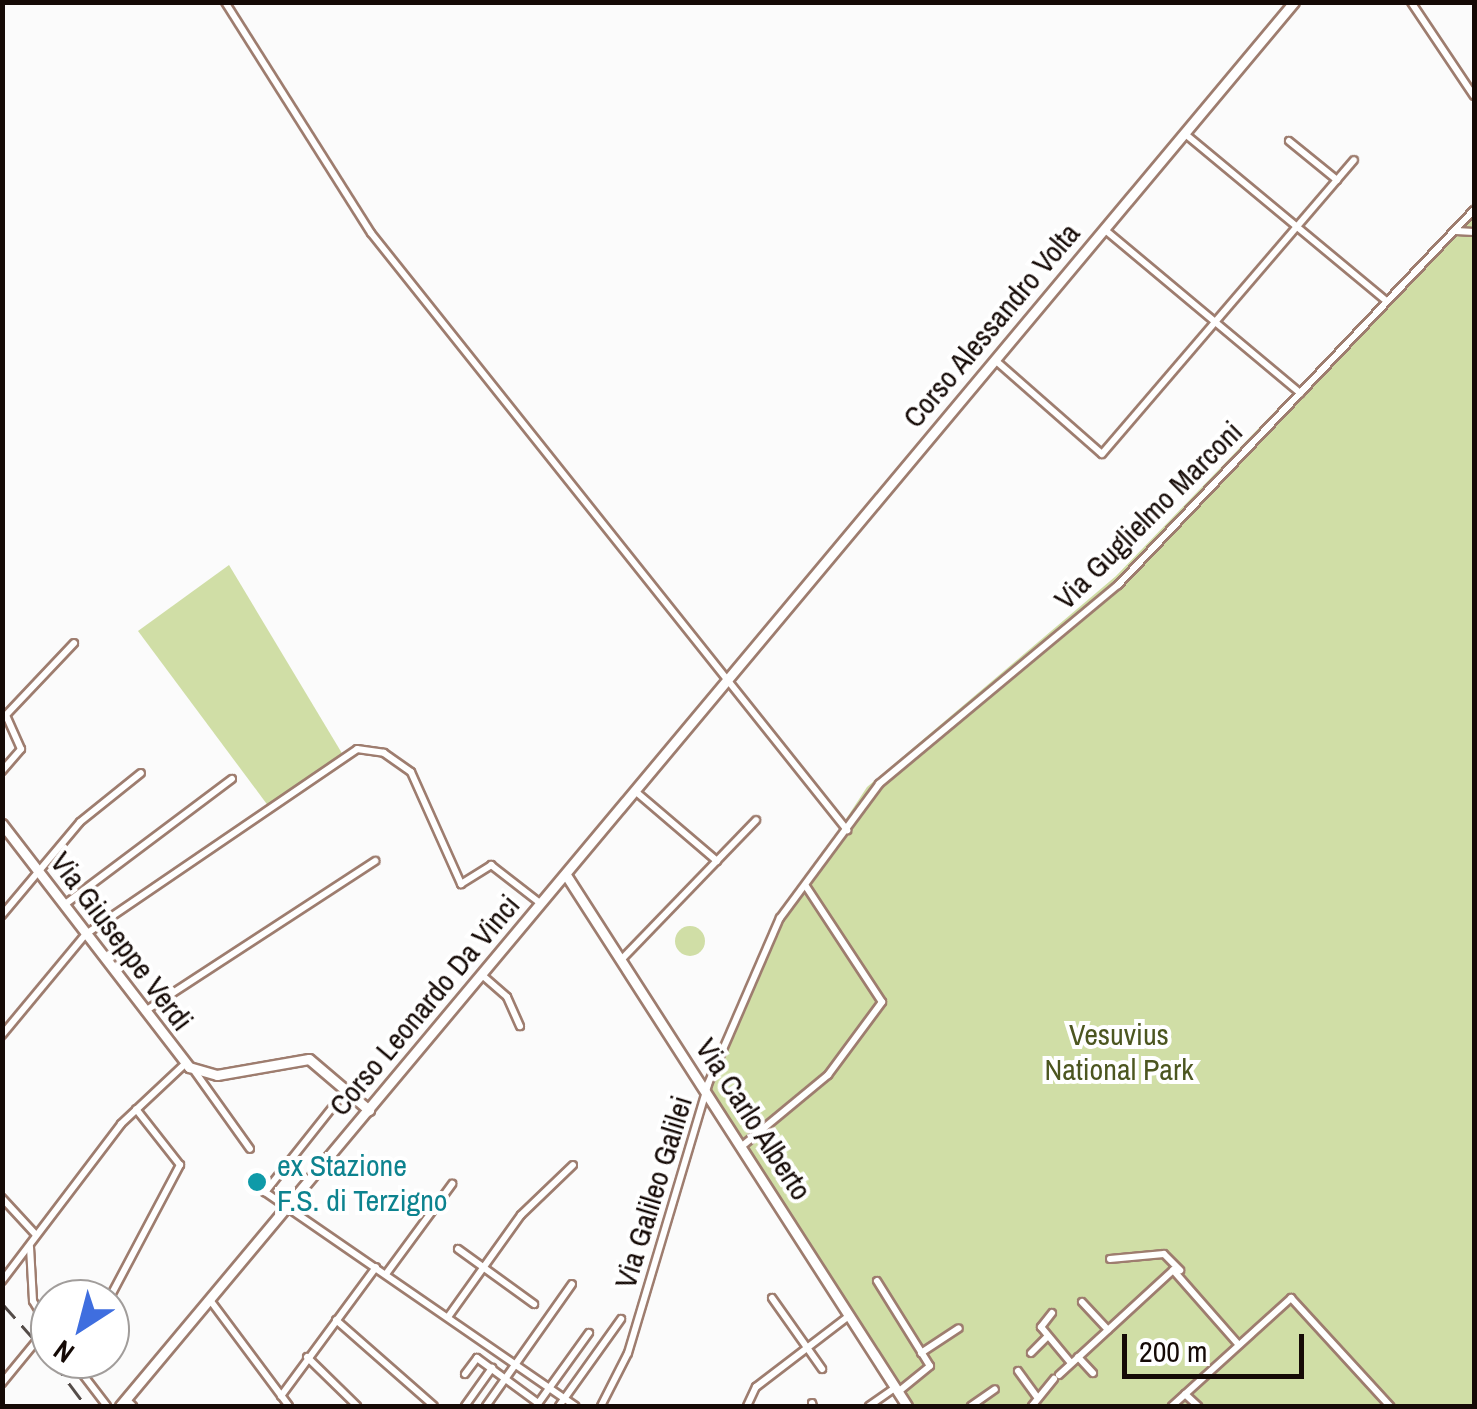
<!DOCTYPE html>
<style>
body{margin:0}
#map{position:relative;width:1477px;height:1409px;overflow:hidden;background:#fbfbfb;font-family:"Archivo Narrow",sans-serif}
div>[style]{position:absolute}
.green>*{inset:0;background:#d0dea6}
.round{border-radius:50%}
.roads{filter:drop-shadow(2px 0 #9e7d6f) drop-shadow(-2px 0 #9e7d6f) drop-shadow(0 2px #9e7d6f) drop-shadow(0 -2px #9e7d6f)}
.street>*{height:6px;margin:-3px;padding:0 3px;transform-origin:3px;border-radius:3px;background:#fff}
.secondary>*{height:9px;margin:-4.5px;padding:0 4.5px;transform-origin:4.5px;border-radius:4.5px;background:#fff}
.rail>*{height:2.5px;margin-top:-1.25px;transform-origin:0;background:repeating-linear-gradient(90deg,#544c49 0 20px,transparent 0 30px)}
.dots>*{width:28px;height:28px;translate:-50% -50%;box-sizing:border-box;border:5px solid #fff;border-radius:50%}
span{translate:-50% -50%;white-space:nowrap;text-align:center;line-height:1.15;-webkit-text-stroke:8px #fff;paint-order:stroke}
.street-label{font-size:30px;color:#150a06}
.park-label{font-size:30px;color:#4c5620}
.culture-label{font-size:30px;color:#0d838f}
.left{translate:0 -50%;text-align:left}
.frame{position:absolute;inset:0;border:5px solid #150a06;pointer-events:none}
.north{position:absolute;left:30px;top:1279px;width:100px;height:100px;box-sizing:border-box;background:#fff;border:2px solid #a19d9b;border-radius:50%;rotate:216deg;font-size:28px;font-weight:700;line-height:40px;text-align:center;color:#150a06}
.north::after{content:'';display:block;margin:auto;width:35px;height:45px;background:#3f6edf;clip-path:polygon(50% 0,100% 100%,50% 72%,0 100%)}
.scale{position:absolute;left:1122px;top:1334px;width:182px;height:45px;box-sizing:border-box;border:5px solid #150a06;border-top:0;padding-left:12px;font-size:30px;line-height:35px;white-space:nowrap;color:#150a06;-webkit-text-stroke:8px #fff;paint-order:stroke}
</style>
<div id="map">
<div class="green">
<i style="clip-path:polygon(1474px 205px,1474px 1406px,899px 1406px,706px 1094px,762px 947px,867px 787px,1116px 576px)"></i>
<i style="clip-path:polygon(229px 565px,343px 755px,269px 807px,138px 631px)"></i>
<i class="round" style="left:675px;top:926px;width:30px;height:30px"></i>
</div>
<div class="roads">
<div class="street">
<i style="left:225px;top:2px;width:273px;rotate:57.7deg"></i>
<i style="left:371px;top:233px;width:764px;rotate:51.43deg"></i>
<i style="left:1411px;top:2px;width:113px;rotate:56.2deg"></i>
<i style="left:1184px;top:133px;width:263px;rotate:39.7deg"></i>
<i style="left:1289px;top:141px;width:62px;rotate:39.1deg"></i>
<i style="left:1104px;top:229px;width:256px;rotate:39.9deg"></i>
<i style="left:1456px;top:231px;width:18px;rotate:3deg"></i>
<i style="left:995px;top:360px;width:142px;rotate:41.3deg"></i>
<i style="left:1102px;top:454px;width:387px;rotate:-49.4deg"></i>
<i style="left:2px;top:771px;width:29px;rotate:-49deg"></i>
<i style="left:21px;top:749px;width:37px;rotate:-114deg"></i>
<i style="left:6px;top:715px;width:99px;rotate:-46.6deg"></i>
<i style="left:635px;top:791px;width:108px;rotate:40.5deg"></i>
<i style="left:64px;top:905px;width:210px;rotate:-36.9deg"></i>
<i style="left:2px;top:915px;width:121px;rotate:-50deg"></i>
<i style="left:80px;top:822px;width:78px;rotate:-38.8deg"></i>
<i style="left:622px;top:959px;width:193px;rotate:-46deg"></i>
<i style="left:482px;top:975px;width:33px;rotate:41deg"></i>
<i style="left:507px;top:997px;width:32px;rotate:66deg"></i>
<i style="left:145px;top:1011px;width:275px;rotate:-33.1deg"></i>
<i style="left:2px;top:1035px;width:131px;rotate:-50.3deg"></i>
<i style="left:86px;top:934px;width:328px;rotate:-34.3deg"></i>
<i style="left:357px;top:749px;width:27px;rotate:8deg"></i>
<i style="left:384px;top:753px;width:33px;rotate:35deg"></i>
<i style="left:411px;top:772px;width:123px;rotate:65.9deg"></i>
<i style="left:461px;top:884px;width:36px;rotate:-32deg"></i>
<i style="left:491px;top:865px;width:62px;rotate:37.8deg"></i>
<i style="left:193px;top:1069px;width:98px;rotate:54.5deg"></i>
<i style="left:347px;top:1089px;width:132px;rotate:128.5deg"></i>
<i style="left:265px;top:1192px;width:377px;rotate:34.6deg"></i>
<i style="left:741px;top:1147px;width:113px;rotate:-39.6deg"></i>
<i style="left:828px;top:1075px;width:91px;rotate:-53.5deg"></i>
<i style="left:882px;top:1002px;width:140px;rotate:-123.3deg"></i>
<i style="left:2px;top:1198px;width:50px;rotate:47.4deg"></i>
<i style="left:30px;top:1247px;width:54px;rotate:86.8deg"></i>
<i style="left:33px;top:1301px;width:33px;rotate:59deg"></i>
<i style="left:458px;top:1249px;width:94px;rotate:35.9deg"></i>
<i style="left:1110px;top:1259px;width:54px;rotate:-5.3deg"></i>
<i style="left:1164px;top:1254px;width:23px;rotate:45deg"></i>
<i style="left:386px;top:1274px;width:112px;rotate:-53.7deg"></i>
<i style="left:2px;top:1281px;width:197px;rotate:-52.8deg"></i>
<i style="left:121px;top:1124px;width:88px;rotate:-43.2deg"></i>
<i style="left:877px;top:1281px;width:100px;rotate:58.1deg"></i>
<i style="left:930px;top:1366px;width:41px;rotate:140.9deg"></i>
<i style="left:772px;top:1298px;width:87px;rotate:54.8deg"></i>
<i style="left:109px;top:1299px;width:152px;rotate:-62.1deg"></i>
<i style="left:180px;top:1165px;width:71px;rotate:-128.2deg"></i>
<i style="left:210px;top:1300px;width:132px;rotate:53.3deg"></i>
<i style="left:1082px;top:1302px;width:38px;rotate:47deg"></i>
<i style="left:1052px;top:1313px;width:18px;rotate:128deg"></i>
<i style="left:1041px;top:1327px;width:47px;rotate:50.2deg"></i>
<i style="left:448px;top:1317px;width:125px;rotate:-54.4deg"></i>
<i style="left:521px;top:1215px;width:72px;rotate:-43.9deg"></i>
<i style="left:336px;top:1320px;width:130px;rotate:41.3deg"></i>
<i style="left:921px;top:1353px;width:45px;rotate:-33.3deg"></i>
<i style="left:1031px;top:1353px;width:23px;rotate:-45deg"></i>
<i style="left:307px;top:1357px;width:70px;rotate:44.4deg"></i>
<i style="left:1078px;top:1357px;width:22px;rotate:47deg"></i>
<i style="left:71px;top:1359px;width:59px;rotate:52.5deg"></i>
<i style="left:1018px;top:1371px;width:31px;rotate:54deg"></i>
<i style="left:465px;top:1374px;width:20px;rotate:-53deg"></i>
<i style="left:477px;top:1358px;width:76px;rotate:36.4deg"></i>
<i style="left:1059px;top:1375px;width:155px;rotate:-42.6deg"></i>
<i style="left:1173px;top:1270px;width:98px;rotate:48.7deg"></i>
<i style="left:2px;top:1383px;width:72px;rotate:-50.6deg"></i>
<i style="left:1185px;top:1394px;width:18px;rotate:43deg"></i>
<i style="left:281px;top:1396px;width:160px;rotate:-53.6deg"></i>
<i style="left:126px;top:1399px;width:10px;rotate:45deg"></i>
<i style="left:812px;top:1403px;width:3px;rotate:72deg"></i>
<i style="left:537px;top:1405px;width:89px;rotate:-54.2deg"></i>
<i style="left:465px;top:1406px;width:47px;rotate:-54.6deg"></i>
<i style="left:486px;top:1406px;width:149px;rotate:-54.8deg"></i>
<i style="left:559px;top:1406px;width:107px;rotate:-54.5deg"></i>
<i style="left:601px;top:1406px;width:59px;rotate:-63deg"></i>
<i style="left:628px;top:1353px;width:281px;rotate:-73.4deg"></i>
<i style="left:708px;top:1084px;width:181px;rotate:-66.6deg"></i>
<i style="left:780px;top:918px;width:167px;rotate:-53.5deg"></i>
<i style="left:879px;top:784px;width:311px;rotate:-39.8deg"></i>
<i style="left:1118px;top:585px;width:517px;rotate:-46.49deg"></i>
<i style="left:747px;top:1406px;width:21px;rotate:-65deg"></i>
<i style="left:756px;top:1387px;width:117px;rotate:-37.4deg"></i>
<i style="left:869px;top:1406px;width:32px;rotate:-35deg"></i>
<i style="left:971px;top:1406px;width:29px;rotate:-35deg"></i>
<i style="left:1032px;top:1406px;width:35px;rotate:-51deg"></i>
<i style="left:1172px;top:1406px;width:161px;rotate:-42.2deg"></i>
<i style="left:1291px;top:1298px;width:147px;rotate:47.5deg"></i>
</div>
<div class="secondary">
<i style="left:2px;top:824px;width:307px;rotate:52.4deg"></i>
<i style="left:189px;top:1067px;width:29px;rotate:16deg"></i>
<i style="left:217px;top:1075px;width:93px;rotate:-9.9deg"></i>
<i style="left:309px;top:1059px;width:79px;rotate:40.4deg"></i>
<i style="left:566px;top:875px;width:631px;rotate:57.29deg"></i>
<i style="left:120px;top:1406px;width:1830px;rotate:-50.1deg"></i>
</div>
</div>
<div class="rail">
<i style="left:2px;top:1303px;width:72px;rotate:48.4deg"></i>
<i style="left:51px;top:1359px;width:59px;rotate:53.3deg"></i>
</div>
<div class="dots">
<i style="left:257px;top:1182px;background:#0f9aa8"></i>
</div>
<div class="street-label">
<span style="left:991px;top:325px;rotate:-50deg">Corso Alessandro Volta</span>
<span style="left:1148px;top:515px;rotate:-45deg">Via Guglielmo Marconi</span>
<span style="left:122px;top:941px;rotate:53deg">Via Giuseppe Verdi</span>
<span style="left:424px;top:1005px;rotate:-50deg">Corso Leonardo Da Vinci</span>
<span style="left:754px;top:1119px;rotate:57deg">Via Carlo Alberto</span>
<span style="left:653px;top:1192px;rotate:-73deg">Via Galileo Galilei</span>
</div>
<div class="park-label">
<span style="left:1119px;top:1051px">Vesuvius<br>National Park</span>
</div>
<div class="culture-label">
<span class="left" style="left:277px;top:1182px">ex Stazione<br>F.S. di Terzigno</span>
</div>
<div class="frame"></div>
<div class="north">N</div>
<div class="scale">200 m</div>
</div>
